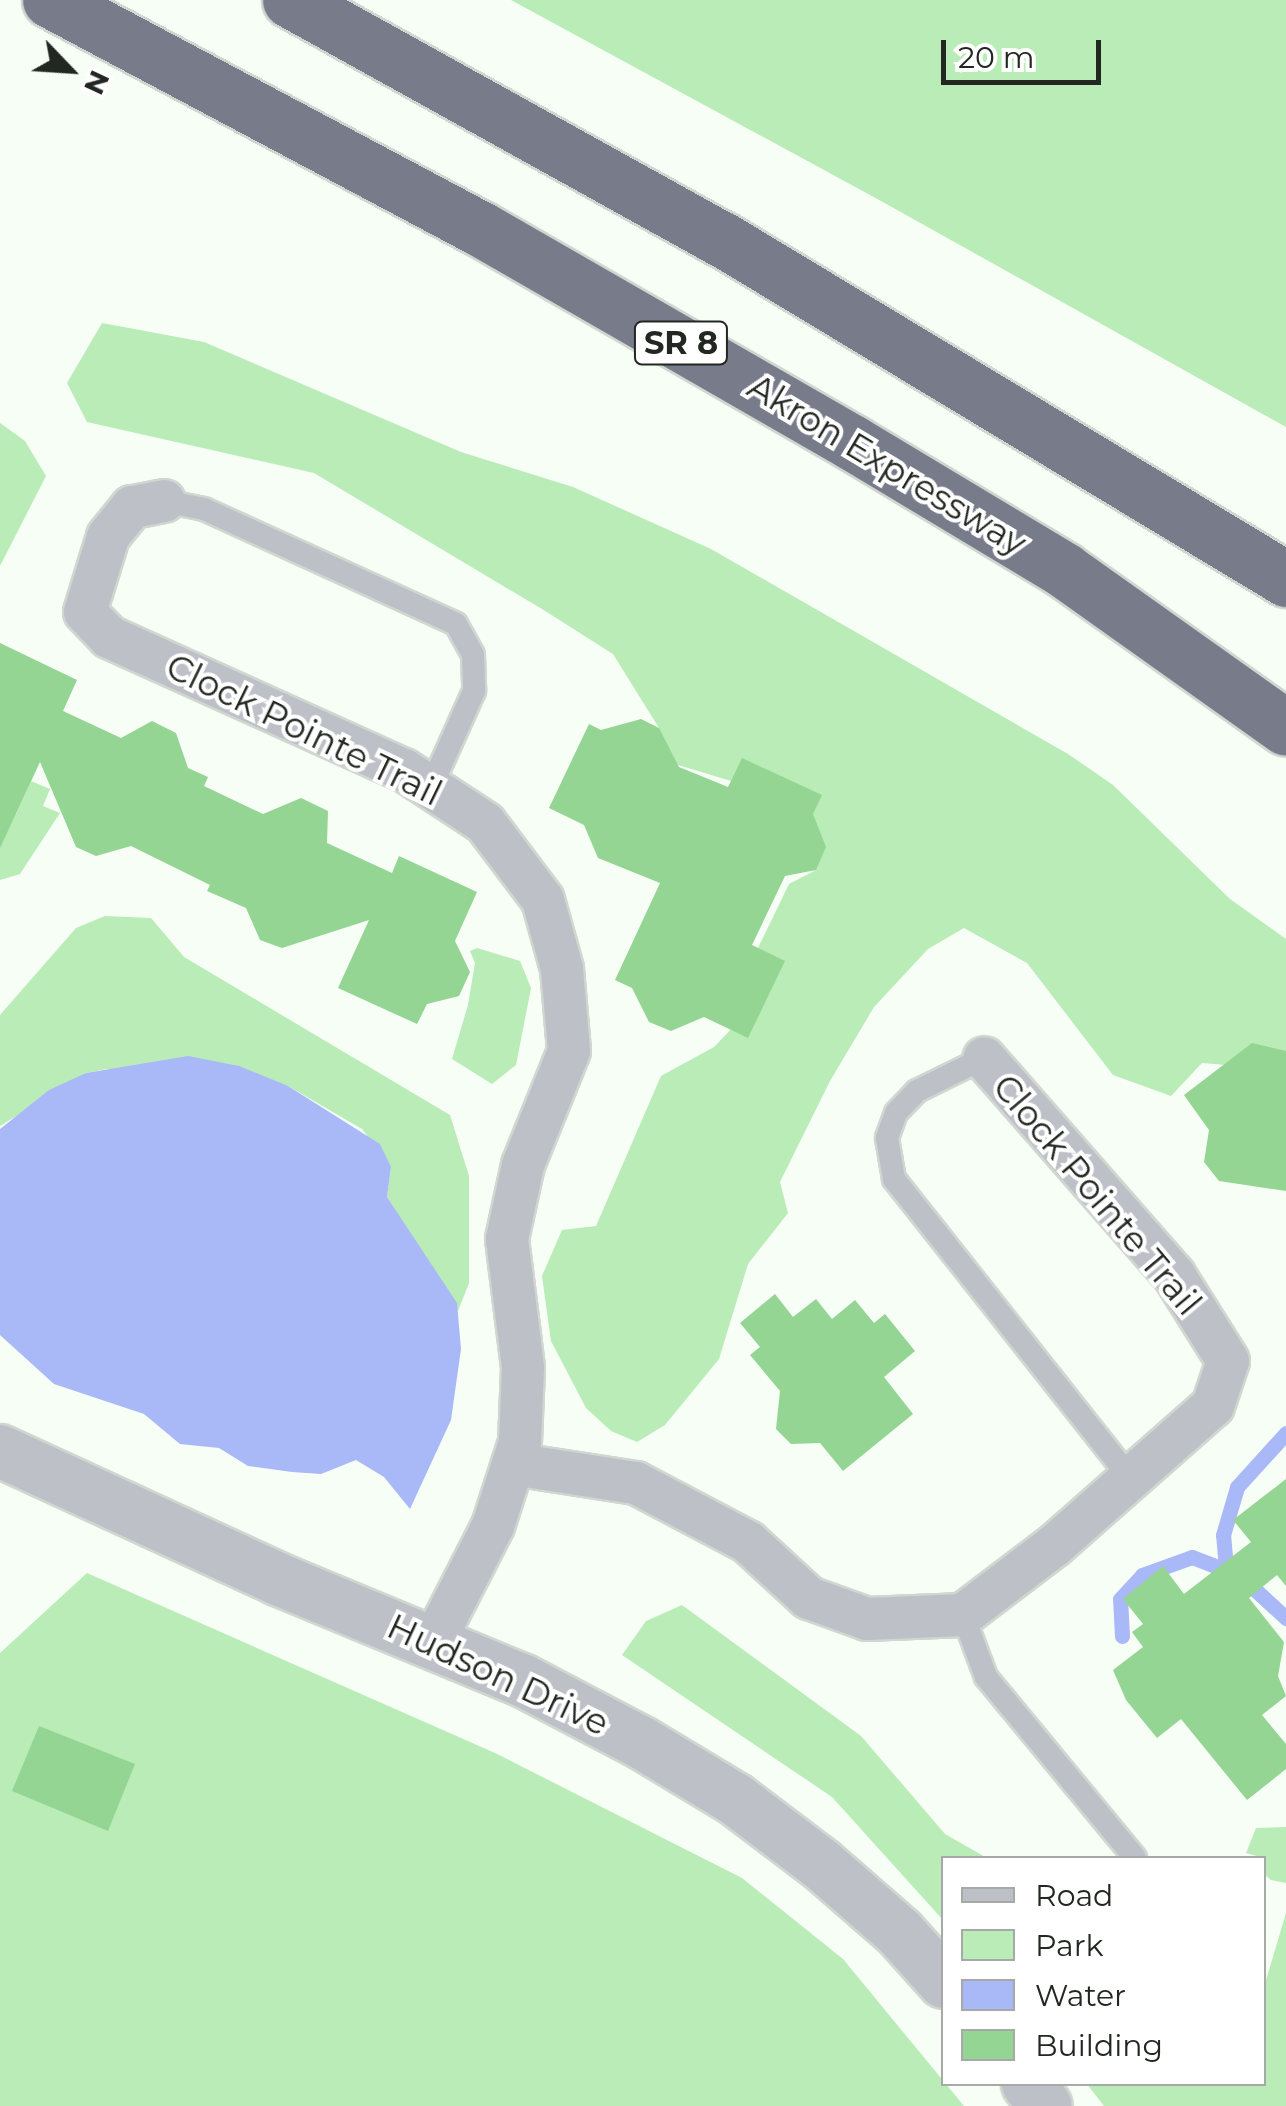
<!DOCTYPE html>
<style>
body{margin:0}
#map{position:relative;width:1286px;height:2106px;overflow:hidden;background:#f6fef6;font-family:Montserrat,sans-serif}
div>[style]{position:absolute}
.green>*{inset:0;background:#baecb8}
.water>*{inset:0;background:#a9b8f6}
.stream>*{height:15px;margin:-7.5px;padding:0 7.5px;transform-origin:7.5px;border-radius:7.5px;background:#a9b8f6}
.building>*{inset:0;background:#94d593}
.roads{filter:drop-shadow(2px 0 #d0d7d0) drop-shadow(-2px 0 #d0d7d0) drop-shadow(0 2px #d0d7d0) drop-shadow(0 -2px #d0d7d0)}
.service>*{height:22px;margin:-11px;padding:0 11px;transform-origin:11px;border-radius:11px;background:#bec0c7}
.minor>*{height:42px;margin:-21px;padding:0 21px;transform-origin:21px;border-radius:21px;background:#bec0c7}
.tertiary>*{height:52px;margin:-26px;padding:0 26px;transform-origin:26px;border-radius:26px;background:#bec0c7}
.motorway>*{height:55px;margin:-27.5px;padding:0 27.5px;transform-origin:27.5px;border-radius:27.5px;background:#777b8a}
span{translate:-50% -50%;white-space:nowrap;text-align:center;line-height:1.15;-webkit-text-stroke:8px #fff;paint-order:stroke}
.shield-label span{padding:2px 8px;background:#fff;border:2px solid;border-radius:8px;-webkit-text-stroke-width:0}
.shield-label{font-size:32px;color:#222722;font-weight:700}
.street-label{font-size:35px;color:#222722}
.legend{position:absolute;left:941px;top:1856px;width:325px;height:230px;box-sizing:border-box;background:#fff;border:2px solid #a7a9a7;margin:0;padding:12px 18px;list-style:none;font-size:30px;color:#222722}
.legend li{display:flex;align-items:center;gap:20px;height:50px}
.legend b{width:50px;border:2px solid #a7a9a7}
.north{position:absolute;left:20px;top:20px;width:100px;height:100px;-webkit-text-stroke:8px #fff;paint-order:stroke;rotate:115deg;font-size:28px;font-weight:700;line-height:40px;text-align:center;color:#222722}
.north::after{content:'';display:block;margin:auto;width:35px;height:45px;background:#222722;clip-path:polygon(50% 0,100% 100%,50% 72%,0 100%)}
.scale{position:absolute;left:941px;top:40px;width:160px;height:45px;box-sizing:border-box;border:5px solid #222722;border-top:0;padding-left:12px;font-size:30px;line-height:35px;white-space:nowrap;color:#222722;-webkit-text-stroke:8px #fff;paint-order:stroke}
</style>
<div id="map">
<div class="green">
<i style="clip-path:polygon(511px 0,1286px 0,1286px 427px,881px 201px)"></i>
<i style="clip-path:polygon(102px 323px,204px 342px,461px 452px,573px 487px,711px 549px,1068px 754px,1113px 785px,1230px 899px,1286px 939px,1286px 1078px,1274px 1069px,1202px 1063px,1171px 1096px,1113px 1075px,1027px 963px,964px 928px,928px 949px,874px 1007px,830px 1081px,780px 1182px,788px 1213px,748px 1264px,719px 1359px,665px 1425px,637px 1442px,611px 1431px,586px 1408px,551px 1341px,542px 1276px,562px 1230px,596px 1226px,661px 1076px,714px 1047px,761px 998px,758px 948px,789px 884px,816px 870px,769px 772px,742px 759px,731px 781px,665px 761px,659px 728px,613px 654px,542px 609px,314px 473px,87px 422px,67px 383px)"></i>
<i style="clip-path:polygon(0 423px,25px 441px,46px 476px,0 566px)"></i>
<i style="clip-path:polygon(31px 781px,50px 789px,43px 806px,60px 813px,20px 874px,0 880px,0 807px,16px 814px)"></i>
<i style="clip-path:polygon(105px 916px,151px 918px,184px 957px,450px 1115px,469px 1176px,469px 1283px,458px 1311px,387px 1197px,391px 1167px,362px 1129px,288px 1086px,107px 1069px,86px 1073px,0 1126px,0 1015px,76px 928px)"></i>
<i style="clip-path:polygon(477px 948px,520px 961px,531px 988px,516px 1065px,492px 1084px,452px 1059px,468px 1005px,475px 963px,470px 951px)"></i>
<i style="clip-path:polygon(87px 1573px,495px 1753px,742px 1878px,843px 1959px,964px 2106px,0 2106px,0 1653px)"></i>
<i style="clip-path:polygon(682px 1605px,861px 1736px,945px 1834px,987px 1858px,944px 1858px,943px 1920px,832px 1797px,622px 1655px,646px 1621px)"></i>
<i style="clip-path:polygon(1286px 1827px,1286px 1883px,1271px 1880px,1264px 1874px,1264px 1858px,1246px 1853px,1256px 1828px)"></i>
<i style="clip-path:polygon(1286px 1913px,1286px 2106px,1104px 2106px,1087px 2084px,1264px 2084px,1264px 1987px)"></i>
</div>
<div class="water">
<i style="clip-path:polygon(188px 1056px,239px 1066px,288px 1086px,380px 1144px,391px 1167px,387px 1197px,457px 1303px,461px 1349px,451px 1420px,410px 1509px,384px 1477px,356px 1460px,321px 1474px,292px 1472px,248px 1466px,219px 1448px,180px 1444px,144px 1414px,54px 1384px,0 1335px,0 1129px,49px 1090px,86px 1073px)"></i>
</div>
<div class="stream">
<i style="left:1226px;top:1568px;width:33px;rotate:-95deg"></i>
<i style="left:1223px;top:1535px;width:50px;rotate:-73.7deg"></i>
<i style="left:1237px;top:1487px;width:73px;rotate:-47.8deg"></i>
<i style="left:1122px;top:1636px;width:37px;rotate:-93deg"></i>
<i style="left:1120px;top:1599px;width:33px;rotate:-47deg"></i>
<i style="left:1142px;top:1575px;width:53px;rotate:-19.8deg"></i>
<i style="left:1192px;top:1557px;width:50px;rotate:21deg"></i>
<i style="left:1239px;top:1575px;width:64px;rotate:42.5deg"></i>
</div>
<div class="building">
<i style="clip-path:polygon(0 643px,77px 680px,63px 711px,121px 738px,152px 721px,176px 733px,188px 768px,208px 777px,204px 786px,263px 814px,301px 798px,328px 811px,327px 843px,392px 873px,399px 856px,477px 892px,455px 941px,470px 972px,459px 996px,427px 1004px,417px 1024px,338px 988px,369px 920px,282px 948px,260px 940px,246px 908px,207px 891px,210px 885px,131px 846px,96px 856px,76px 847px,40px 762px,0 848px)"></i>
<i style="clip-path:polygon(641px 719px,659px 728px,679px 767px,728px 787px,742px 758px,822px 795px,813px 814px,826px 847px,816px 870px,785px 876px,752px 945px,785px 961px,748px 1038px,704px 1017px,671px 1031px,649px 1022px,632px 988px,615px 980px,660px 883px,598px 858px,584px 825px,549px 808px,589px 724px,601px 730px)"></i>
<i style="clip-path:polygon(1252px 1043px,1286px 1051px,1286px 1191px,1219px 1181px,1204px 1162px,1209px 1130px,1184px 1095px)"></i>
<i style="clip-path:polygon(775px 1294px,793px 1317px,816px 1299px,832px 1319px,855px 1300px,874px 1323px,885px 1314px,915px 1351px,884px 1377px,913px 1414px,843px 1471px,820px 1443px,791px 1444px,776px 1429px,780px 1391px,750px 1355px,760px 1347px,740px 1323px)"></i>
<i style="clip-path:polygon(1286px 1479px,1286px 1586px,1277px 1575px,1249px 1598px,1284px 1642px,1278px 1676px,1286px 1696px,1262px 1715px,1286px 1744px,1286px 1769px,1247px 1800px,1181px 1719px,1157px 1738px,1126px 1700px,1113px 1670px,1143px 1647px,1132px 1632px,1143px 1624px,1123px 1599px,1163px 1566px,1184px 1594px,1251px 1542px,1233px 1520px)"></i>
<i style="clip-path:polygon(39px 1726px,135px 1764px,108px 1831px,12px 1791px)"></i>
</div>
<div class="roads">
<div class="service">
<i style="left:164px;top:501px;width:41px;rotate:11.3deg"></i>
<i style="left:204px;top:509px;width:277px;rotate:24.5deg"></i>
<i style="left:456px;top:624px;width:35px;rotate:61deg"></i>
<i style="left:473px;top:655px;width:36px;rotate:88deg"></i>
<i style="left:474px;top:691px;width:105px;rotate:114.1deg"></i>
<i style="left:984px;top:1058px;width:75px;rotate:153.8deg"></i>
<i style="left:917px;top:1091px;width:30px;rotate:134deg"></i>
<i style="left:896px;top:1113px;width:27px;rotate:110deg"></i>
<i style="left:887px;top:1138px;width:42px;rotate:80.3deg"></i>
<i style="left:894px;top:1179px;width:382px;rotate:51.7deg"></i>
<i style="left:963px;top:1615px;width:66px;rotate:69.6deg"></i>
<i style="left:986px;top:1677px;width:234px;rotate:50.5deg"></i>
</div>
<div class="minor">
<i style="left:164px;top:501px;width:33px;rotate:169deg"></i>
<i style="left:132px;top:507px;width:38px;rotate:129deg"></i>
<i style="left:108px;top:537px;width:78px;rotate:107deg"></i>
<i style="left:85px;top:612px;width:35px;rotate:46deg"></i>
<i style="left:109px;top:637px;width:324px;rotate:24.3deg"></i>
<i style="left:404px;top:770px;width:97px;rotate:33.2deg"></i>
<i style="left:485px;top:823px;width:96px;rotate:53deg"></i>
<i style="left:543px;top:900px;width:72px;rotate:74.6deg"></i>
<i style="left:562px;top:969px;width:82px;rotate:85.1deg"></i>
<i style="left:569px;top:1051px;width:123px;rotate:112deg"></i>
<i style="left:523px;top:1165px;width:76px;rotate:102.2deg"></i>
<i style="left:507px;top:1239px;width:130px;rotate:82.9deg"></i>
<i style="left:523px;top:1368px;width:74px;rotate:92.3deg"></i>
<i style="left:520px;top:1442px;width:88px;rotate:107.8deg"></i>
<i style="left:493px;top:1526px;width:131px;rotate:117.1deg"></i>
<i style="left:513px;top:1464px;width:124px;rotate:8.8deg"></i>
<i style="left:636px;top:1483px;width:127px;rotate:27.8deg"></i>
<i style="left:748px;top:1542px;width:83px;rotate:42.6deg"></i>
<i style="left:809px;top:1598px;width:62px;rotate:19.9deg"></i>
<i style="left:867px;top:1619px;width:96px;rotate:-2.4deg"></i>
<i style="left:963px;top:1615px;width:114px;rotate:-37.2deg"></i>
<i style="left:1054px;top:1546px;width:212px;rotate:-41.4deg"></i>
<i style="left:1213px;top:1406px;width:47px;rotate:-71.6deg"></i>
<i style="left:1228px;top:1361px;width:102px;rotate:-122.1deg"></i>
<i style="left:1174px;top:1275px;width:288px;rotate:-131.2deg"></i>
</div>
<div class="tertiary">
<i style="left:0;top:1451px;width:308px;rotate:24.7deg"></i>
<i style="left:280px;top:1580px;width:262px;rotate:22.5deg"></i>
<i style="left:522px;top:1680px;width:136px;rotate:27.7deg"></i>
<i style="left:642px;top:1743px;width:109px;rotate:31.1deg"></i>
<i style="left:735px;top:1799px;width:108px;rotate:37.1deg"></i>
<i style="left:821px;top:1864px;width:105px;rotate:41.1deg"></i>
<i style="left:900px;top:1933px;width:66px;rotate:48.1deg"></i>
<i style="left:1028px;top:2084px;width:28px;rotate:51deg"></i>
</div>
<div class="motorway">
<i style="left:50px;top:0;width:488px;rotate:28deg"></i>
<i style="left:481px;top:229px;width:429px;rotate:29.9deg"></i>
<i style="left:853px;top:443px;width:246px;rotate:31deg"></i>
<i style="left:1064px;top:570px;width:272px;rotate:35.4deg"></i>
<i style="left:290px;top:0;width:494px;rotate:29deg"></i>
<i style="left:722px;top:239px;width:659px;rotate:31.08deg"></i>
</div>
</div>
<div class="shield-label">
<span style="left:681px;top:343px">SR 8</span>
</div>
<div class="street-label">
<span style="left:887px;top:465px;rotate:31deg">Akron Expressway</span>
<span style="left:304px;top:730px;rotate:26deg">Clock Pointe Trail</span>
<span style="left:1097px;top:1195px;rotate:50deg">Clock Pointe Trail</span>
<span style="left:498px;top:1675px;rotate:25deg">Hudson Drive</span>
</div>
<ul class="legend">
<li><b style="height:12px;background:#bec0c7"></b>Road</li>
<li><b style="height:28px;background:#baecb8"></b>Park</li>
<li><b style="height:28px;background:#a9b8f6"></b>Water</li>
<li><b style="height:28px;background:#94d593"></b>Building</li>
</ul>
<div class="north">N</div>
<div class="scale">20 m</div>
</div>
